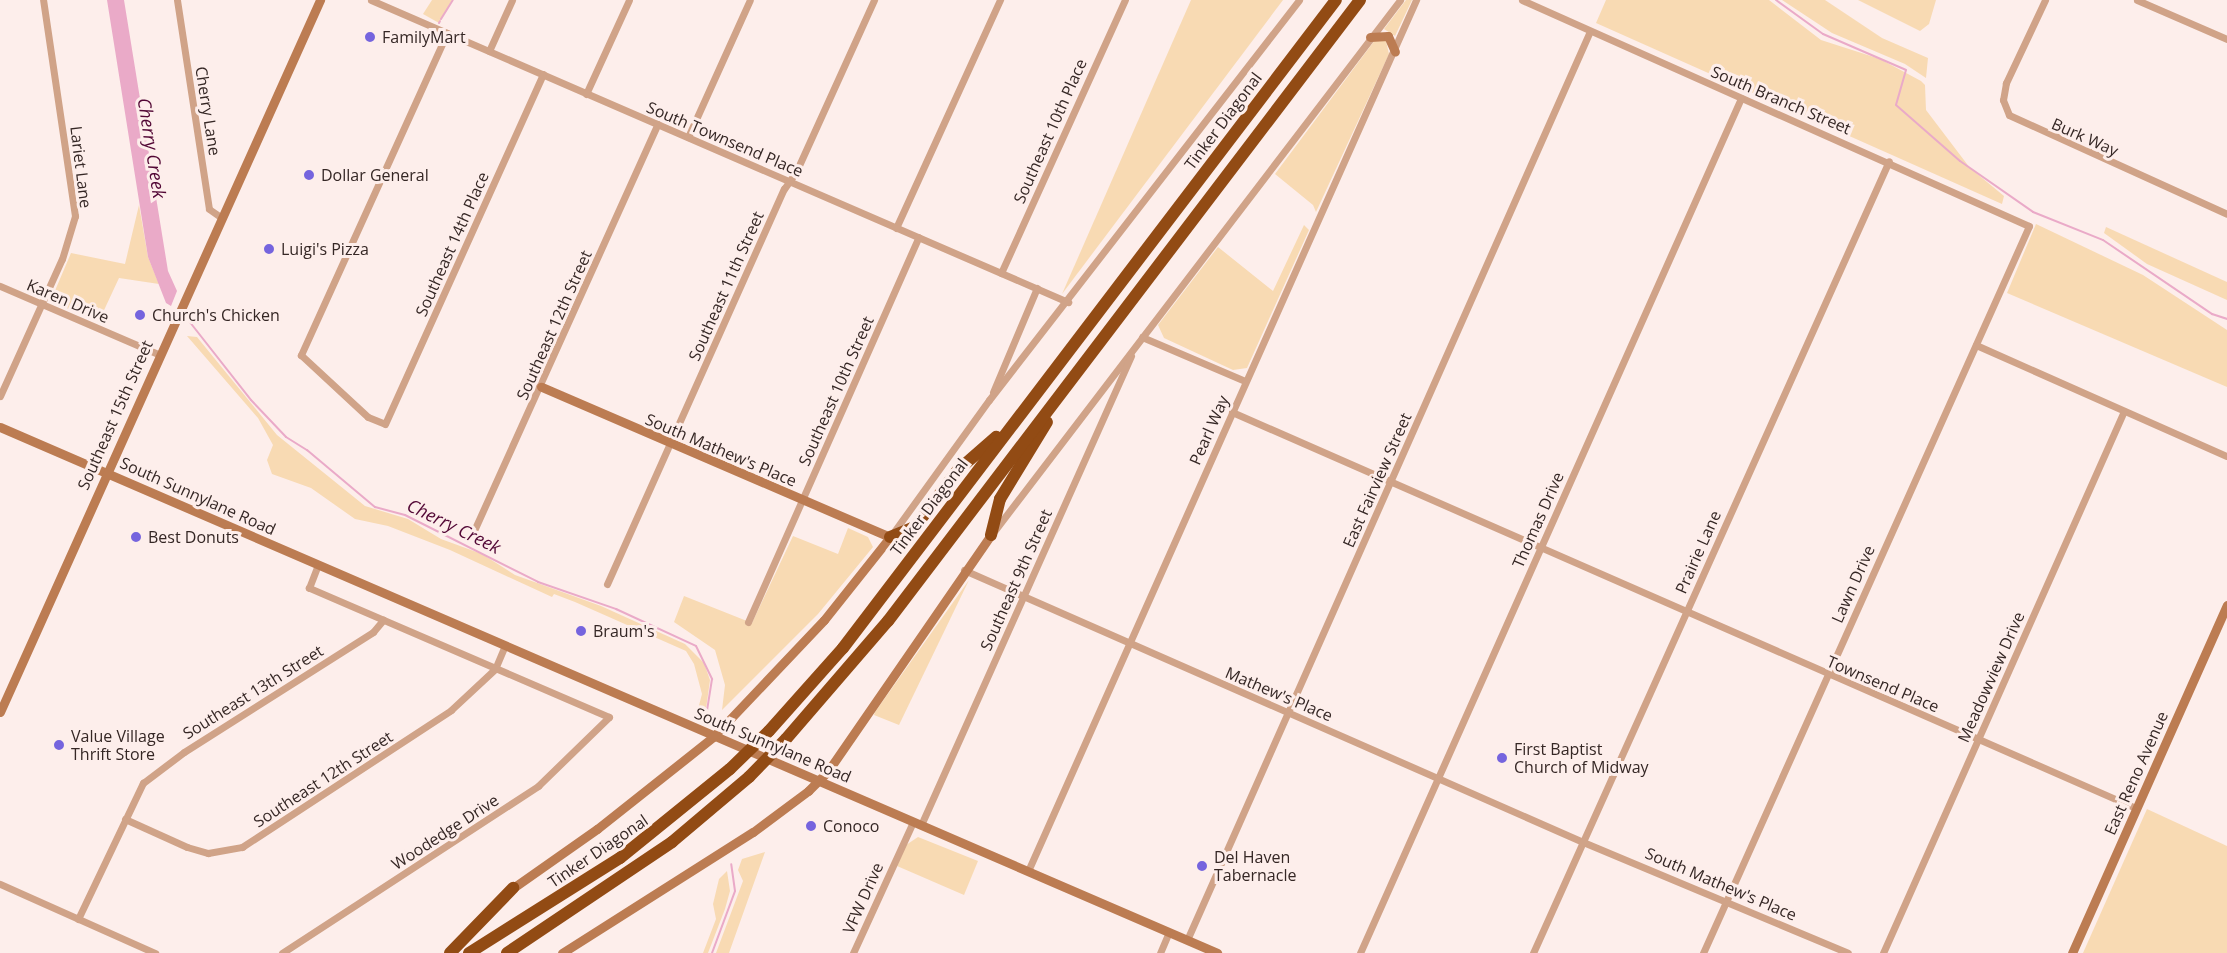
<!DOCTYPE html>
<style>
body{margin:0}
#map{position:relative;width:2227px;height:953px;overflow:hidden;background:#fdeeeb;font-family:"Open Sans",sans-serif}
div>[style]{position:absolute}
.green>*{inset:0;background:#f8dab3}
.water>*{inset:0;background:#eaaac8}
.stream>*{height:2px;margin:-1px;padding:0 1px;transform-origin:1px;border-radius:1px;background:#eaaac8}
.street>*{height:7px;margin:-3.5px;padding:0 3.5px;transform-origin:3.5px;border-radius:3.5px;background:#d0a388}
.secondary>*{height:9px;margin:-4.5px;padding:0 4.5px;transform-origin:4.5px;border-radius:4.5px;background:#bc7c52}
.highway>*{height:12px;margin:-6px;padding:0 6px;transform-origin:6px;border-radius:6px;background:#924b14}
.highway-bridge>*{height:12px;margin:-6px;padding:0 6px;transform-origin:6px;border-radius:6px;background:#924b14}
.dots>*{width:16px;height:16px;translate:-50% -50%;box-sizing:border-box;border:3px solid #fdeeeb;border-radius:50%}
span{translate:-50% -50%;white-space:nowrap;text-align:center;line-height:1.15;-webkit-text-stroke:6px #fdeeeb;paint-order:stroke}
.poi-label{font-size:16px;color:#352725}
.left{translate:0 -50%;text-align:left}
.street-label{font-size:16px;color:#352725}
.water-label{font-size:18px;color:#520735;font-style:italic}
</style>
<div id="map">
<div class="green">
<i style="clip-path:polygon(432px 0,452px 0,439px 23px,423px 14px)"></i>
<i style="clip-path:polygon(1191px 0,1283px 0,1062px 294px)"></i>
<i style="clip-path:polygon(1406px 0,1412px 0,1395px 36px,1384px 29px)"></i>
<i style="clip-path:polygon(1606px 0,1769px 0,1821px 40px,1880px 59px,1921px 81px,1925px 85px,1926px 110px,1970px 168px,2004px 196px,2002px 204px,1596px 23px)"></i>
<i style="clip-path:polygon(1782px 0,1825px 0,1882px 38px,1928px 58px,1926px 78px,1905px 64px,1832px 33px)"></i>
<i style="clip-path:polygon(1858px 0,1936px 0,1929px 24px,1920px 31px)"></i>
<i style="clip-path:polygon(1375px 40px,1386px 41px,1389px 54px,1316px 212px,1313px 205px,1275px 174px)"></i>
<i style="clip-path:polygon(139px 205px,148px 257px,159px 284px,119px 278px,99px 321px,56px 304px,54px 293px,71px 253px,125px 264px)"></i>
<i style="clip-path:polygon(2036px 224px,2143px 275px,2227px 330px,2227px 387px,2007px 293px)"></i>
<i style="clip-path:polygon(1304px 225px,1309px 230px,1247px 368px,1233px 370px,1164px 338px,1158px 325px,1218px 247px,1273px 291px)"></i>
<i style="clip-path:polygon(2106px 227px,2227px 282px,2227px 300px,2147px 264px,2104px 233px)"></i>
<i style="clip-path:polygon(187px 336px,197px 337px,277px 435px,365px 506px,408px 519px,441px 539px,482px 554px,515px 575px,601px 606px,685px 644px,704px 663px,710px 680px,706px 709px,698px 709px,702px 694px,694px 664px,686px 651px,575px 602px,554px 594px,552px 597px,450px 550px,388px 526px,355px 519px,311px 488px,272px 474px,267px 460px,273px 445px,258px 418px)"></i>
<i style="clip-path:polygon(848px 528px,868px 537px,873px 547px,818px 614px,722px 710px,725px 685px,715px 650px,674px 622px,684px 596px,752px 623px,793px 536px,838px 554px)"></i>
<i style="clip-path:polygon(969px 580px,899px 725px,874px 715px,875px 712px)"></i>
<i style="clip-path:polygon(2147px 809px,2227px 846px,2227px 953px,2083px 953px)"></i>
<i style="clip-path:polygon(918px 837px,978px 861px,964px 895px,897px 866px,906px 845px)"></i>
<i style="clip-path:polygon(765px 852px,729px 953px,716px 953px,743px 881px,738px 870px,742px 859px)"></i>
<i style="clip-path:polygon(727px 871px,730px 891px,725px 909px,708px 953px,703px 953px,716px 919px,713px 904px,719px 879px)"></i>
</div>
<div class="water">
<i style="clip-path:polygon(107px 0,124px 0,168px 271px,177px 291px,171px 306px,166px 303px,148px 257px)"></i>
</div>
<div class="stream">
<i style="left:1776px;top:0;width:58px;rotate:35.9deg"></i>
<i style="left:1823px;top:34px;width:90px;rotate:23.4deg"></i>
<i style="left:1906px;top:70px;width:36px;rotate:106deg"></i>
<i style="left:1896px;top:105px;width:85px;rotate:41.2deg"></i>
<i style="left:1960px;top:161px;width:89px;rotate:34.9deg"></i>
<i style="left:2033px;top:212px;width:75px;rotate:21.8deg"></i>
<i style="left:2103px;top:240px;width:132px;rotate:34.2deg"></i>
<i style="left:2212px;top:314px;width:16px;rotate:18deg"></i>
<i style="left:441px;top:19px;width:22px;rotate:-58deg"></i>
<i style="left:439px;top:23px;width:2px;rotate:-63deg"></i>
<i style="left:189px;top:321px;width:100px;rotate:51.9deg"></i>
<i style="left:251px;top:400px;width:51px;rotate:46.6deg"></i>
<i style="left:286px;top:437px;width:25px;rotate:32deg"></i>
<i style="left:307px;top:450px;width:89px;rotate:40deg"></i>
<i style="left:375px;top:507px;width:31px;rotate:15deg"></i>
<i style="left:405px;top:515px;width:149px;rotate:26.7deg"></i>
<i style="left:538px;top:582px;width:83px;rotate:19.1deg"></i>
<i style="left:616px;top:609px;width:88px;rotate:24.8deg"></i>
<i style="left:696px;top:646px;width:37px;rotate:64deg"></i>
<i style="left:712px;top:679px;width:37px;rotate:99deg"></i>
<i style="left:712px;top:953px;width:66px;rotate:-69.6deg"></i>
<i style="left:735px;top:891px;width:27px;rotate:-98deg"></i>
</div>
<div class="street">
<i style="left:177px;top:0;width:211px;rotate:81.3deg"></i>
<i style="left:209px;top:209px;width:16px;rotate:35deg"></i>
<i style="left:371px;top:0;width:760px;rotate:23.43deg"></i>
<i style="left:1522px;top:0;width:555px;rotate:24.03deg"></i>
<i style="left:2029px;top:226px;width:797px;rotate:114.15deg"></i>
<i style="left:2045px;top:0;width:92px;rotate:115.2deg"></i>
<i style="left:2006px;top:83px;width:17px;rotate:100deg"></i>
<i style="left:2003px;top:100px;width:16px;rotate:68deg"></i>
<i style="left:2009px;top:115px;width:239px;rotate:24.4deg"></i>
<i style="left:2137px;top:0;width:98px;rotate:23.4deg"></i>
<i style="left:447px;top:33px;width:354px;rotate:114.4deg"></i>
<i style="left:301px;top:355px;width:91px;rotate:42.8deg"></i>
<i style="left:368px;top:417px;width:18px;rotate:22deg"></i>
<i style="left:385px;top:424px;width:384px;rotate:-65.7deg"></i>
<i style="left:489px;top:51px;width:56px;rotate:-65.7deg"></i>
<i style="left:586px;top:94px;width:103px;rotate:-65.4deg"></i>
<i style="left:688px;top:137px;width:150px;rotate:-65.7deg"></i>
<i style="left:896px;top:228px;width:251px;rotate:-65.5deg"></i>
<i style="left:1001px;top:273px;width:300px;rotate:-65.6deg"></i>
<i style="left:0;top:286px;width:172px;rotate:23.3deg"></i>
<i style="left:1142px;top:337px;width:112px;rotate:23.1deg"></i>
<i style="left:1976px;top:345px;width:274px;rotate:23.9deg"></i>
<i style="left:993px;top:392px;width:113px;rotate:-67.1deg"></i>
<i style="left:0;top:396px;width:150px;rotate:-65.7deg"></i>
<i style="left:62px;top:259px;width:45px;rotate:-73.2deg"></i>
<i style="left:75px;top:216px;width:218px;rotate:-98.4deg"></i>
<i style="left:1232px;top:412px;width:987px;rotate:23.66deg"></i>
<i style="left:995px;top:530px;width:667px;rotate:-52.61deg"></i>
<i style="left:893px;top:533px;width:164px;rotate:-54.2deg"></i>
<i style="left:989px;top:400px;width:506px;rotate:-52.22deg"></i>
<i style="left:472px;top:535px;width:451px;rotate:-65.7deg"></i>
<i style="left:964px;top:570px;width:676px;rotate:23.72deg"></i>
<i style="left:1583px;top:842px;width:287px;rotate:22.7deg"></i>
<i style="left:607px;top:584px;width:433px;rotate:-65.9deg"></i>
<i style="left:784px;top:189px;width:21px;rotate:-55deg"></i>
<i style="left:796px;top:172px;width:189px;rotate:-65.6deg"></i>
<i style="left:748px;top:622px;width:421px;rotate:-66.1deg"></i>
<i style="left:125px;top:819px;width:68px;rotate:24.3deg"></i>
<i style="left:187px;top:847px;width:22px;rotate:16deg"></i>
<i style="left:208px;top:853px;width:35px;rotate:-10deg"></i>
<i style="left:242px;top:847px;width:250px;rotate:-33.2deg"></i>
<i style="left:451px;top:710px;width:60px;rotate:-43deg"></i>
<i style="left:495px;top:669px;width:25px;rotate:-67deg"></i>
<i style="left:921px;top:825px;width:514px;rotate:-65.88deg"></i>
<i style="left:1028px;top:871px;width:954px;rotate:-65.99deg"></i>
<i style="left:0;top:884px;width:170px;rotate:24deg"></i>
<i style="left:78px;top:919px;width:151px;rotate:-64.5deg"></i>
<i style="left:143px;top:783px;width:51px;rotate:-37.1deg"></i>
<i style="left:184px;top:752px;width:224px;rotate:-32.4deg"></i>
<i style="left:373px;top:632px;width:16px;rotate:-50deg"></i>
<i style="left:1187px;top:940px;width:994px;rotate:-66.09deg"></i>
<i style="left:282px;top:953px;width:306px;rotate:-33.1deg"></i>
<i style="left:538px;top:786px;width:99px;rotate:-44.2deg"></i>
<i style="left:609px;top:717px;width:327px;rotate:-156.7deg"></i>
<i style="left:309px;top:588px;width:25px;rotate:-69deg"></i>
<i style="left:853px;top:953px;width:144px;rotate:-65.4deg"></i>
<i style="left:1160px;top:953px;width:23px;rotate:-67deg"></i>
<i style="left:1360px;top:953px;width:936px;rotate:-65.98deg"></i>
<i style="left:1533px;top:953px;width:868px;rotate:-65.8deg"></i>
<i style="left:1883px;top:953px;width:593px;rotate:-66.03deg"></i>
</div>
<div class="secondary">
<i style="left:1370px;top:37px;width:18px;rotate:-3deg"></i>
<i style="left:1388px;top:36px;width:17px;rotate:66deg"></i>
<i style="left:0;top:427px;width:1326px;rotate:23.37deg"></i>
<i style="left:0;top:712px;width:781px;rotate:-65.8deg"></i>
<i style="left:513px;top:888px;width:103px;rotate:-35.1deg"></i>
<i style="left:597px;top:829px;width:148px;rotate:-38.4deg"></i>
<i style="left:713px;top:737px;width:161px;rotate:-46.5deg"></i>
<i style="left:824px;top:620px;width:106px;rotate:-51.5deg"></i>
<i style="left:890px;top:537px;width:380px;rotate:-156.7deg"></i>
<i style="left:562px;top:953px;width:226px;rotate:-32.4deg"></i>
<i style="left:753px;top:832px;width:69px;rotate:-36.7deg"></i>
<i style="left:808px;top:791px;width:28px;rotate:-45deg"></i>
<i style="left:828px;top:771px;width:287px;rotate:-55.4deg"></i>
<i style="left:2072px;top:953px;width:381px;rotate:-66deg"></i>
</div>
<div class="highway">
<i style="left:991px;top:535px;width:37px;rotate:-76deg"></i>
<i style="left:1000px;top:499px;width:90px;rotate:-58.6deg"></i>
<i style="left:890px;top:537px;width:27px;rotate:-22deg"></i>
<i style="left:915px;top:527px;width:70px;rotate:-53.1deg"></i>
<i style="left:957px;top:471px;width:52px;rotate:-41.1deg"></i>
<i style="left:769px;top:731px;width:111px;rotate:-48.3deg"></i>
<i style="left:843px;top:648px;width:814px;rotate:-52.74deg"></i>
<i style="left:786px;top:739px;width:156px;rotate:-49.2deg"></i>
<i style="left:888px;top:621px;width:780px;rotate:-52.76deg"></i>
<i style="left:450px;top:953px;width:91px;rotate:-45.9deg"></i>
<i style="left:469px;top:953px;width:178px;rotate:-32.2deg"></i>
<i style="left:620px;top:858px;width:141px;rotate:-39deg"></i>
<i style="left:507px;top:953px;width:199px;rotate:-33.9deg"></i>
<i style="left:672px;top:842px;width:101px;rotate:-40.2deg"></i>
</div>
<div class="highway-bridge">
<i style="left:730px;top:769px;width:54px;rotate:-44.3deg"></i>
<i style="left:749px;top:777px;width:53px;rotate:-45.8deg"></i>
</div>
<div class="dots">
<i style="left:370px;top:37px;background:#7564de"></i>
<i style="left:309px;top:175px;background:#7564de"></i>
<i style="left:269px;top:249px;background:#7564de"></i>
<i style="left:140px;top:315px;background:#7564de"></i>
<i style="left:136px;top:537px;background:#7564de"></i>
<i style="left:581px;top:631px;background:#7564de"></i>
<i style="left:59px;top:745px;background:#7564de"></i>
<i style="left:1502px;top:758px;background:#7564de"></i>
<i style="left:811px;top:826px;background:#7564de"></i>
<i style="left:1202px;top:866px;background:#7564de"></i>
</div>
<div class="poi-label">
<span class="left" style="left:382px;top:37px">FamilyMart</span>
<span class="left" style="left:321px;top:175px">Dollar General</span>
<span class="left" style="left:281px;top:249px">Luigi's Pizza</span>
<span class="left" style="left:152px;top:315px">Church's Chicken</span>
<span class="left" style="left:148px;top:537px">Best Donuts</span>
<span class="left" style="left:593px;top:631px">Braum's</span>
<span class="left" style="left:71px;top:745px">Value Village<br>Thrift Store</span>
<span class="left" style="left:1514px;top:758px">First Baptist<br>Church of Midway</span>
<span class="left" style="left:823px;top:826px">Conoco</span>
<span class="left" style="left:1214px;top:866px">Del Haven<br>Tabernacle</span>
</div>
<div class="street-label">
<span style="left:1781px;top:100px;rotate:23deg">South Branch Street</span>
<span style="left:208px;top:111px;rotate:81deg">Cherry Lane</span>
<span style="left:1223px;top:121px;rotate:-53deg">Tinker Diagonal</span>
<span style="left:1050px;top:131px;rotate:-66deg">Southeast 10th Place</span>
<span style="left:2085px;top:137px;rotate:24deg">Burk Way</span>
<span style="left:725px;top:139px;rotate:23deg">South Townsend Place</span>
<span style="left:81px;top:167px;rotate:83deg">Lariet Lane</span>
<span style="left:452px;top:244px;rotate:-66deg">Southeast 14th Place</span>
<span style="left:726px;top:286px;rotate:-66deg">Southeast 11th Street</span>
<span style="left:68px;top:301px;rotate:23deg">Karen Drive</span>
<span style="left:554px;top:325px;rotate:-66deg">Southeast 12th Street</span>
<span style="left:836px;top:391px;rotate:-66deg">Southeast 10th Street</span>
<span style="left:115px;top:415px;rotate:-66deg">Southeast 15th Street</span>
<span style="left:1209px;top:430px;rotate:-66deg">Pearl Way</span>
<span style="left:721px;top:450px;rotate:23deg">South Mathew's Place</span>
<span style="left:1377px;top:480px;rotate:-66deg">East Fairview Street</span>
<span style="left:198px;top:496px;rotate:24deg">South Sunnylane Road</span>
<span style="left:929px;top:507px;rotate:-53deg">Tinker Diagonal</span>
<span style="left:1538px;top:520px;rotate:-66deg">Thomas Drive</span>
<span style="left:1698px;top:552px;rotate:-66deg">Prairie Lane</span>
<span style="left:1016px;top:580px;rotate:-66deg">Southeast 9th Street</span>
<span style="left:1853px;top:584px;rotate:-66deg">Lawn Drive</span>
<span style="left:1991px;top:677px;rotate:-66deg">Meadowview Drive</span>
<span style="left:1883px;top:684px;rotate:23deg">Townsend Place</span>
<span style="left:253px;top:692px;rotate:-32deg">Southeast 13th Street</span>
<span style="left:1279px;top:694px;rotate:23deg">Mathew's Place</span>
<span style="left:773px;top:745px;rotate:23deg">South Sunnylane Road</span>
<span style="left:2136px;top:773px;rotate:-66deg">East Reno Avenue</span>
<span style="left:323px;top:779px;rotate:-33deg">Southeast 12th Street</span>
<span style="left:445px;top:832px;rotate:-33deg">Woodedge Drive</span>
<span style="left:598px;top:851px;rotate:-34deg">Tinker Diagonal</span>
<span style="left:1721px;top:884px;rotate:23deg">South Mathew's Place</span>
<span style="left:863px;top:898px;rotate:-66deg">VFW Drive</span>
</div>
<div class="water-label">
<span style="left:152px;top:148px;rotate:81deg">Cherry Creek</span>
<span style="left:454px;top:526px;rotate:26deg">Cherry Creek</span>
</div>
</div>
